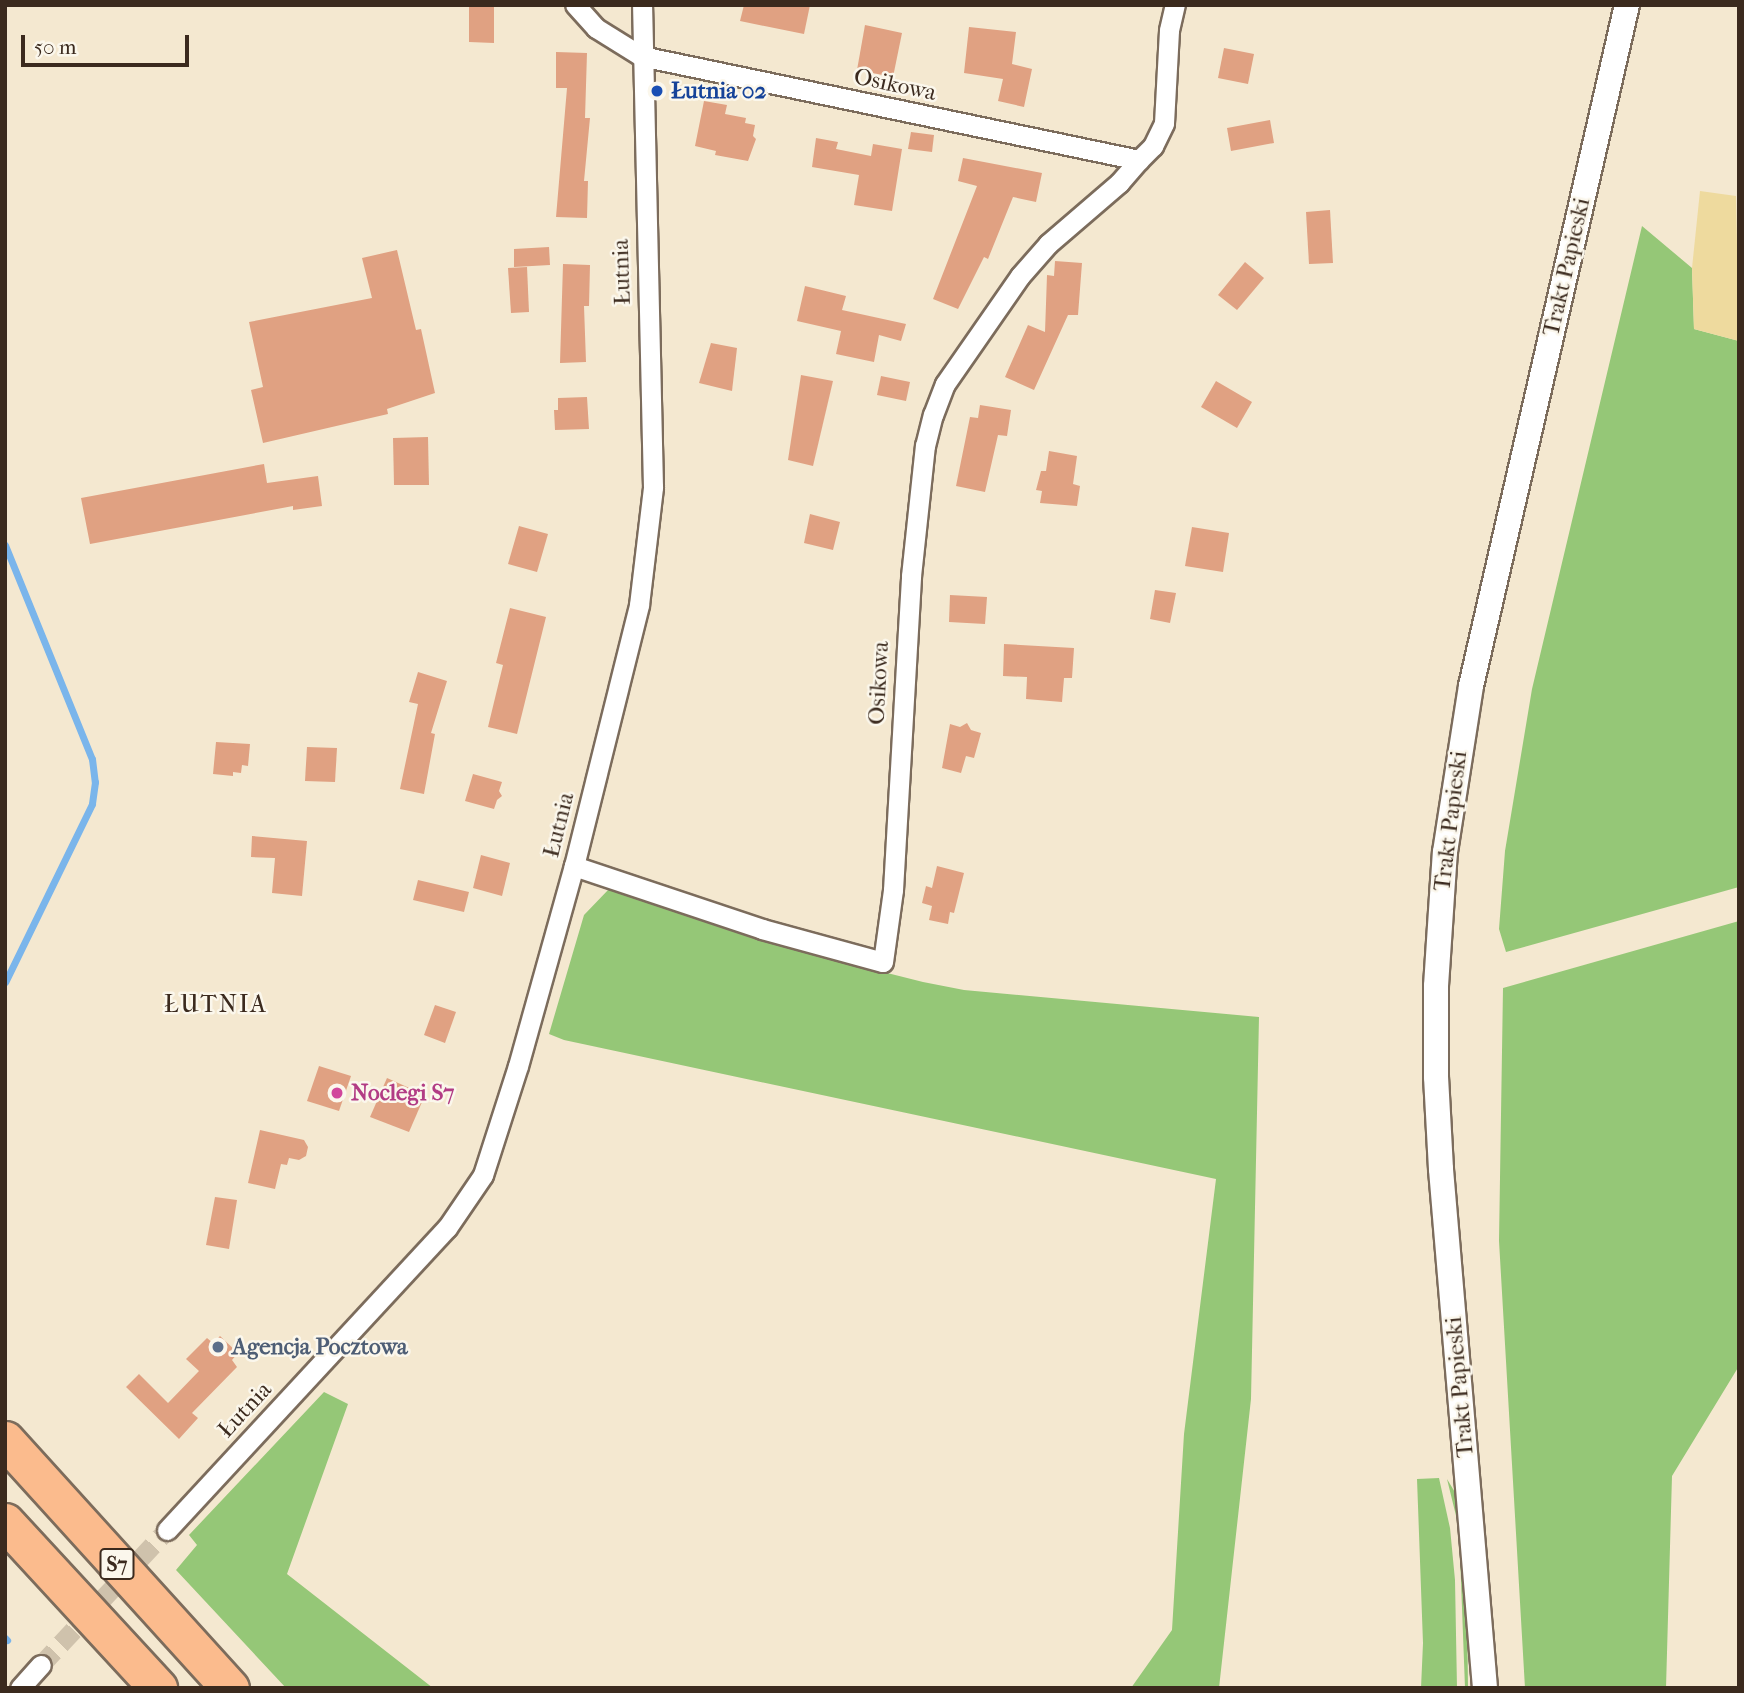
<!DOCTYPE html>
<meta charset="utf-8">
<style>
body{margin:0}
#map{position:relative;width:1744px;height:1693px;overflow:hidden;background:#f4e8d0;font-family:"IM FELL French Canon",serif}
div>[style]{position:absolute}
.green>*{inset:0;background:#95c777}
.sand>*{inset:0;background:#eeda9e}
.stream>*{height:7px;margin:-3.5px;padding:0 3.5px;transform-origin:3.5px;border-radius:3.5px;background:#7ab5eb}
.building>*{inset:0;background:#e0a182}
.minor-tunnel>*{height:19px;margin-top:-9.5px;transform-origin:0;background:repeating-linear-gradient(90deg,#cfc2ac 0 19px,transparent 0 29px)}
.roads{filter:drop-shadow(2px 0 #7c6c5c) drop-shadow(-2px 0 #7c6c5c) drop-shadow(0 2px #7c6c5c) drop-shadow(0 -2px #7c6c5c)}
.minor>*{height:19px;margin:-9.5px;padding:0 9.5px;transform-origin:9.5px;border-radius:9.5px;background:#fff}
.tertiary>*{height:24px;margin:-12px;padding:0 12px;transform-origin:12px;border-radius:12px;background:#fff}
.motorway>*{height:37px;margin:-18.5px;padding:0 18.5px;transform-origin:18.5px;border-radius:18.5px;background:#fbbb8d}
.dots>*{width:19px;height:19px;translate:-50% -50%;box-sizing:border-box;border:4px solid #fbf7ec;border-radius:50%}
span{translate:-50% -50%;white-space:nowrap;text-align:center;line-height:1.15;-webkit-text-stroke:5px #fbf7ec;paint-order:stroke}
.shield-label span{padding:2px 5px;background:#fbf7ec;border:2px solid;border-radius:5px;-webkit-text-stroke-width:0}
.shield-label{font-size:21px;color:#3b2a1e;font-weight:700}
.street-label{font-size:23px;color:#3b2a1e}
.transit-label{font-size:23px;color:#164399;font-weight:700}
.left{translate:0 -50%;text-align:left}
.hotel-label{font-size:23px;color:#b23c85;font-weight:700}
.service-label{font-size:23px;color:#4e5e75;font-weight:700}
.neighbourhood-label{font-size:24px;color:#3b2a1e;letter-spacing:2px}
.frame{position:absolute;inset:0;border:7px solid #3b2a1e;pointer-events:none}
.scale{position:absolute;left:21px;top:35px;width:168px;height:32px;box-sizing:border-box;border:4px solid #3b2a1e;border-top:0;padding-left:9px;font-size:21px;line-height:24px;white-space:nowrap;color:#3b2a1e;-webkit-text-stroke:5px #fbf7ec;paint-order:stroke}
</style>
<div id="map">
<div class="green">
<i style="clip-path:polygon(1642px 226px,1692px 268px,1694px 329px,1739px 341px,1739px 887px,1506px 952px,1499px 929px,1505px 851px,1532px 689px)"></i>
<i style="clip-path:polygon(609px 889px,788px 948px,923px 982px,964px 990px,1259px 1017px,1251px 1399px,1219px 1688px,1131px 1688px,1172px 1630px,1184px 1434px,1216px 1179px,564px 1040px,549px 1034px,584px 915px)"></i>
<i style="clip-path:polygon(1739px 921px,1739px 1366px,1672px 1476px,1666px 1688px,1525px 1688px,1499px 1241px,1503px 988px)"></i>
<i style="clip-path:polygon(324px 1392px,348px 1404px,287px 1574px,433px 1688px,286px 1688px,176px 1570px,197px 1545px,189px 1535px)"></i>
<i style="clip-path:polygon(1439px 1478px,1450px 1528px,1455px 1580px,1457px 1688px,1421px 1688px,1423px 1643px,1417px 1479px)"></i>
<i style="clip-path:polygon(1447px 1479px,1459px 1499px,1467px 1609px,1468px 1688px,1465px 1688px,1459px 1528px)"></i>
</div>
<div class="sand">
<i style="clip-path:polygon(1700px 191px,1736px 196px,1739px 341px,1694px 329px,1692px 268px)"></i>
</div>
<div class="stream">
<i style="left:5px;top:545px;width:231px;rotate:67.9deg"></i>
<i style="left:92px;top:759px;width:23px;rotate:83deg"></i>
<i style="left:95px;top:782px;width:22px;rotate:98deg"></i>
<i style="left:92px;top:804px;width:198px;rotate:116deg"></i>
<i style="left:5px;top:1638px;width:3px;rotate:45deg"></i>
</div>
<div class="building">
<i style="clip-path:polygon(469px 5px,494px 5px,494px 43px,469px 42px)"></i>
<i style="clip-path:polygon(744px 5px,810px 5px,804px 34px,740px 21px)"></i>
<i style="clip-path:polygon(865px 25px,902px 33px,893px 77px,857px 70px)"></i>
<i style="clip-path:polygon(969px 27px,1016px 32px,1012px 64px,1032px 69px,1024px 107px,998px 101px,1003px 79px,964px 73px)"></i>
<i style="clip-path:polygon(1224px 48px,1254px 54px,1248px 84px,1218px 78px)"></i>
<i style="clip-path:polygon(556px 52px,587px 53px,585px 118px,590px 118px,584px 181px,588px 181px,587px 218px,556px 217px,567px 88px,556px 88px)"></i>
<i style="clip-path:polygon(704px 101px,727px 105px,725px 114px,746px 118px,745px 123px,755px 125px,753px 136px,756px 139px,748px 161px,715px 155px,716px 151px,695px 146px)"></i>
<i style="clip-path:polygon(1270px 120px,1274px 143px,1231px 151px,1227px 128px)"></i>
<i style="clip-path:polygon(911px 132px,934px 135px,932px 152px,908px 149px)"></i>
<i style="clip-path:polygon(816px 138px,838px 142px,836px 149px,871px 156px,873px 144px,902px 149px,892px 211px,854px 205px,859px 175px,812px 167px)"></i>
<i style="clip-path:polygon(963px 158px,1042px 173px,1036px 202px,1013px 197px,988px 259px,984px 257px,958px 309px,933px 299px,977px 186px,958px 181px)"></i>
<i style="clip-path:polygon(1330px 210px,1333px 263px,1309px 264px,1306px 212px)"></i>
<i style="clip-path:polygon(549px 247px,550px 265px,514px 267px,514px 249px)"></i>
<i style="clip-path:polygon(397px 250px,416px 330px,421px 329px,435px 393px,387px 409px,388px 414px,263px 443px,251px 390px,263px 387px,249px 322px,372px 298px,362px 258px)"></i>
<i style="clip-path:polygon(1055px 261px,1082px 263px,1078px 315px,1068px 315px,1034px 390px,1005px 377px,1028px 325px,1045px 332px,1047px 275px,1054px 276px)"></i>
<i style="clip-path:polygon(1245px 262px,1264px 278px,1237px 310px,1218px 295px)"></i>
<i style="clip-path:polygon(563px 264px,590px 265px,589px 306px,584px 306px,586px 362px,560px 363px)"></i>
<i style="clip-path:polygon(527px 267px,529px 312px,511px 313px,508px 268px)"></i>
<i style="clip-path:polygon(805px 286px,846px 296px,842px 310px,906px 324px,901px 341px,879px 335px,874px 362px,836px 354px,841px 331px,797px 321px)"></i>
<i style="clip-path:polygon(711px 343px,737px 348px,732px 391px,699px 383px)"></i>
<i style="clip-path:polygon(801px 375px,833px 381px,813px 466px,788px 460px)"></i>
<i style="clip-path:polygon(881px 376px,910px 382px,906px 401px,877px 395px)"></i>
<i style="clip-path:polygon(1216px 381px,1252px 402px,1237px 428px,1201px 407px)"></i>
<i style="clip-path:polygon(587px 397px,589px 429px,555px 430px,554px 410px,558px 410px,558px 398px)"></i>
<i style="clip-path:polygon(980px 405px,1011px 410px,1007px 436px,998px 435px,985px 492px,956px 486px,970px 417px,978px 418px)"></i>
<i style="clip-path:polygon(428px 437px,429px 485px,394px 485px,393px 438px)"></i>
<i style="clip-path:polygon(1049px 451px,1077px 456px,1073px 484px,1080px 486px,1077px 506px,1040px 503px,1042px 491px,1036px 490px,1041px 471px,1046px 471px)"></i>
<i style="clip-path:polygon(264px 464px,267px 483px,318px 476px,322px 506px,293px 510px,293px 506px,90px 544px,81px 498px)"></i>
<i style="clip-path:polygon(810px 514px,840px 522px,833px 550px,804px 543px)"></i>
<i style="clip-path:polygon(519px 526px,548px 534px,537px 572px,508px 564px)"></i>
<i style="clip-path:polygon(1192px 527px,1229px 533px,1223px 572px,1185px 566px)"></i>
<i style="clip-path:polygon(1155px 590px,1176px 593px,1170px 623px,1150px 619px)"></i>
<i style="clip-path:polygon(950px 595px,987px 597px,985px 624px,949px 622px)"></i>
<i style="clip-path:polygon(510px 608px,546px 617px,517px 734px,488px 727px,503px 665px,496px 663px)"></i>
<i style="clip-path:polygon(1004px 644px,1074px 648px,1072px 678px,1064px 678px,1062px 702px,1026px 699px,1027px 677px,1003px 676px)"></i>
<i style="clip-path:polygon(418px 672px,447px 681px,431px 733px,435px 734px,424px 794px,400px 789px,418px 704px,409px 702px)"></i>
<i style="clip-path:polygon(967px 723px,971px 730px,981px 733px,974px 758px,966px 756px,961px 773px,942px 768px,950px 724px,960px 727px)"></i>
<i style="clip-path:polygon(216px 742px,250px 744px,248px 766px,242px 765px,241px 773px,233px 772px,233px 776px,213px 774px)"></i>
<i style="clip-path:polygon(307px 747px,337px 748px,335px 782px,305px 781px)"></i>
<i style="clip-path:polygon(473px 774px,502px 782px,499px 791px,502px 796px,497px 800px,494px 809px,465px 801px)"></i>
<i style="clip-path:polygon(252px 836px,307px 841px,302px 896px,272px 893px,275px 858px,251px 857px)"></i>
<i style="clip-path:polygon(481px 855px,510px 863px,502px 896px,473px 888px)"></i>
<i style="clip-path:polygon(937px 866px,964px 873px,954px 913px,950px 912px,948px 924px,929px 920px,932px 906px,922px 903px,926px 886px,932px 888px)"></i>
<i style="clip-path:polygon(418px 880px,469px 892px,464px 912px,413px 900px)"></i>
<i style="clip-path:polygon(435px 1005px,456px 1012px,445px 1043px,424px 1035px)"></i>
<i style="clip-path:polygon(319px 1066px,351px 1076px,339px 1111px,307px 1101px)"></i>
<i style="clip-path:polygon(387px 1078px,425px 1095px,409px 1132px,370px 1117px)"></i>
<i style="clip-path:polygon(260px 1130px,304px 1140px,308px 1147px,306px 1156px,299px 1160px,289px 1158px,287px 1165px,281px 1164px,275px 1189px,248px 1183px)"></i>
<i style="clip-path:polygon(215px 1197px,237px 1200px,229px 1249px,206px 1245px)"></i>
<i style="clip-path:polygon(220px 1336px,238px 1353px,232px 1360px,237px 1367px,192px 1413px,198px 1418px,179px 1439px,126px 1387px,139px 1374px,168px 1403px,199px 1371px,186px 1359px,207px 1338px,213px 1343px)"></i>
</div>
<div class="minor-tunnel">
<i style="left:41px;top:1665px;width:185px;rotate:-47deg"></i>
</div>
<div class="roads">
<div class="minor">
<i style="left:1139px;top:160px;width:20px;rotate:-45deg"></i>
<i style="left:1153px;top:146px;width:25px;rotate:-64deg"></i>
<i style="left:1164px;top:123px;width:93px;rotate:-86.9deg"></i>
<i style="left:1169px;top:30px;width:26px;rotate:-77deg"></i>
<i style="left:574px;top:866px;width:198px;rotate:18.5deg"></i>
<i style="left:762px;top:929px;width:125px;rotate:15.3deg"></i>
<i style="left:883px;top:962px;width:73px;rotate:-82.1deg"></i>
<i style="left:893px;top:890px;width:315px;rotate:-86.7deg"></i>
<i style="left:911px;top:576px;width:131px;rotate:-83.9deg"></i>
<i style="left:925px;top:446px;width:32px;rotate:-76deg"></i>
<i style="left:933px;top:415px;width:33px;rotate:-69deg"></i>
<i style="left:945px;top:384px;width:131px;rotate:-55.2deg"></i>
<i style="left:1020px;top:276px;width:43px;rotate:-48.8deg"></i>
<i style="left:1048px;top:244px;width:94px;rotate:-40.7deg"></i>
<i style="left:1119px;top:183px;width:30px;rotate:-49deg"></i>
<i style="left:1139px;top:160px;width:509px;rotate:-168.2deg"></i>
<i style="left:641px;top:56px;width:53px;rotate:-148.1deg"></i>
<i style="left:596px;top:28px;width:31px;rotate:-132deg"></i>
<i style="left:167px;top:1530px;width:412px;rotate:-47.2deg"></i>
<i style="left:447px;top:1228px;width:64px;rotate:-55.8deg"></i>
<i style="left:483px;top:1175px;width:114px;rotate:-72.2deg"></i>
<i style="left:518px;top:1066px;width:208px;rotate:-74.4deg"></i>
<i style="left:574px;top:866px;width:269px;rotate:-76deg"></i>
<i style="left:639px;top:605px;width:119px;rotate:-83.2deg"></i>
<i style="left:653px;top:487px;width:482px;rotate:-91.3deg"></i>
<i style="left:20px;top:1688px;width:31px;rotate:-48deg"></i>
</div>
<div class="tertiary">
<i style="left:1485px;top:1688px;width:521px;rotate:-94.85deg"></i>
<i style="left:1441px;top:1169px;width:92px;rotate:-93.1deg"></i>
<i style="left:1436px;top:1077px;width:91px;rotate:-90deg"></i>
<i style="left:1436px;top:986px;width:134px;rotate:-86.2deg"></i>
<i style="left:1445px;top:852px;width:168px;rotate:-81.1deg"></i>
<i style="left:1471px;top:686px;width:699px;rotate:-77.1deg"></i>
</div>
<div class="motorway">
<i style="left:5px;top:1440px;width:335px;rotate:47.8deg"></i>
<i style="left:5px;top:1522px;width:226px;rotate:47.3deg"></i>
</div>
</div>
<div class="dots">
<i style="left:657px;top:91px;background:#1a4fb4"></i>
<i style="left:337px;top:1093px;background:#d1479c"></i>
<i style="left:218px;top:1347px;background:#5c6f8a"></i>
</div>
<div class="shield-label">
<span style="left:117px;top:1564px">S7</span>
</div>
<div class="street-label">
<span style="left:895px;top:85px;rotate:12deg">Osikowa</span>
<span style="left:1567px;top:267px;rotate:-77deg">Trakt Papieski</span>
<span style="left:622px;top:272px;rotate:-92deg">Łutnia</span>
<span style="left:879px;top:683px;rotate:-87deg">Osikowa</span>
<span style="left:1451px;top:821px;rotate:-83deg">Trakt Papieski</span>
<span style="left:559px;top:825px;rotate:-76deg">Łutnia</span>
<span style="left:1460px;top:1387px;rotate:-95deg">Trakt Papieski</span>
<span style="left:245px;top:1410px;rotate:-47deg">Łutnia</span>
</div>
<div class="transit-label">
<span class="left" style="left:671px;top:91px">Łutnia 02</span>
</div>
<div class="hotel-label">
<span class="left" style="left:351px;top:1093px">Noclegi S7</span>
</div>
<div class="service-label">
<span class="left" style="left:232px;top:1347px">Agencja Pocztowa</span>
</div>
<div class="neighbourhood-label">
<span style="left:216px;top:1005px">ŁUTNIA</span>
</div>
<div class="frame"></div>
<div class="scale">50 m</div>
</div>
